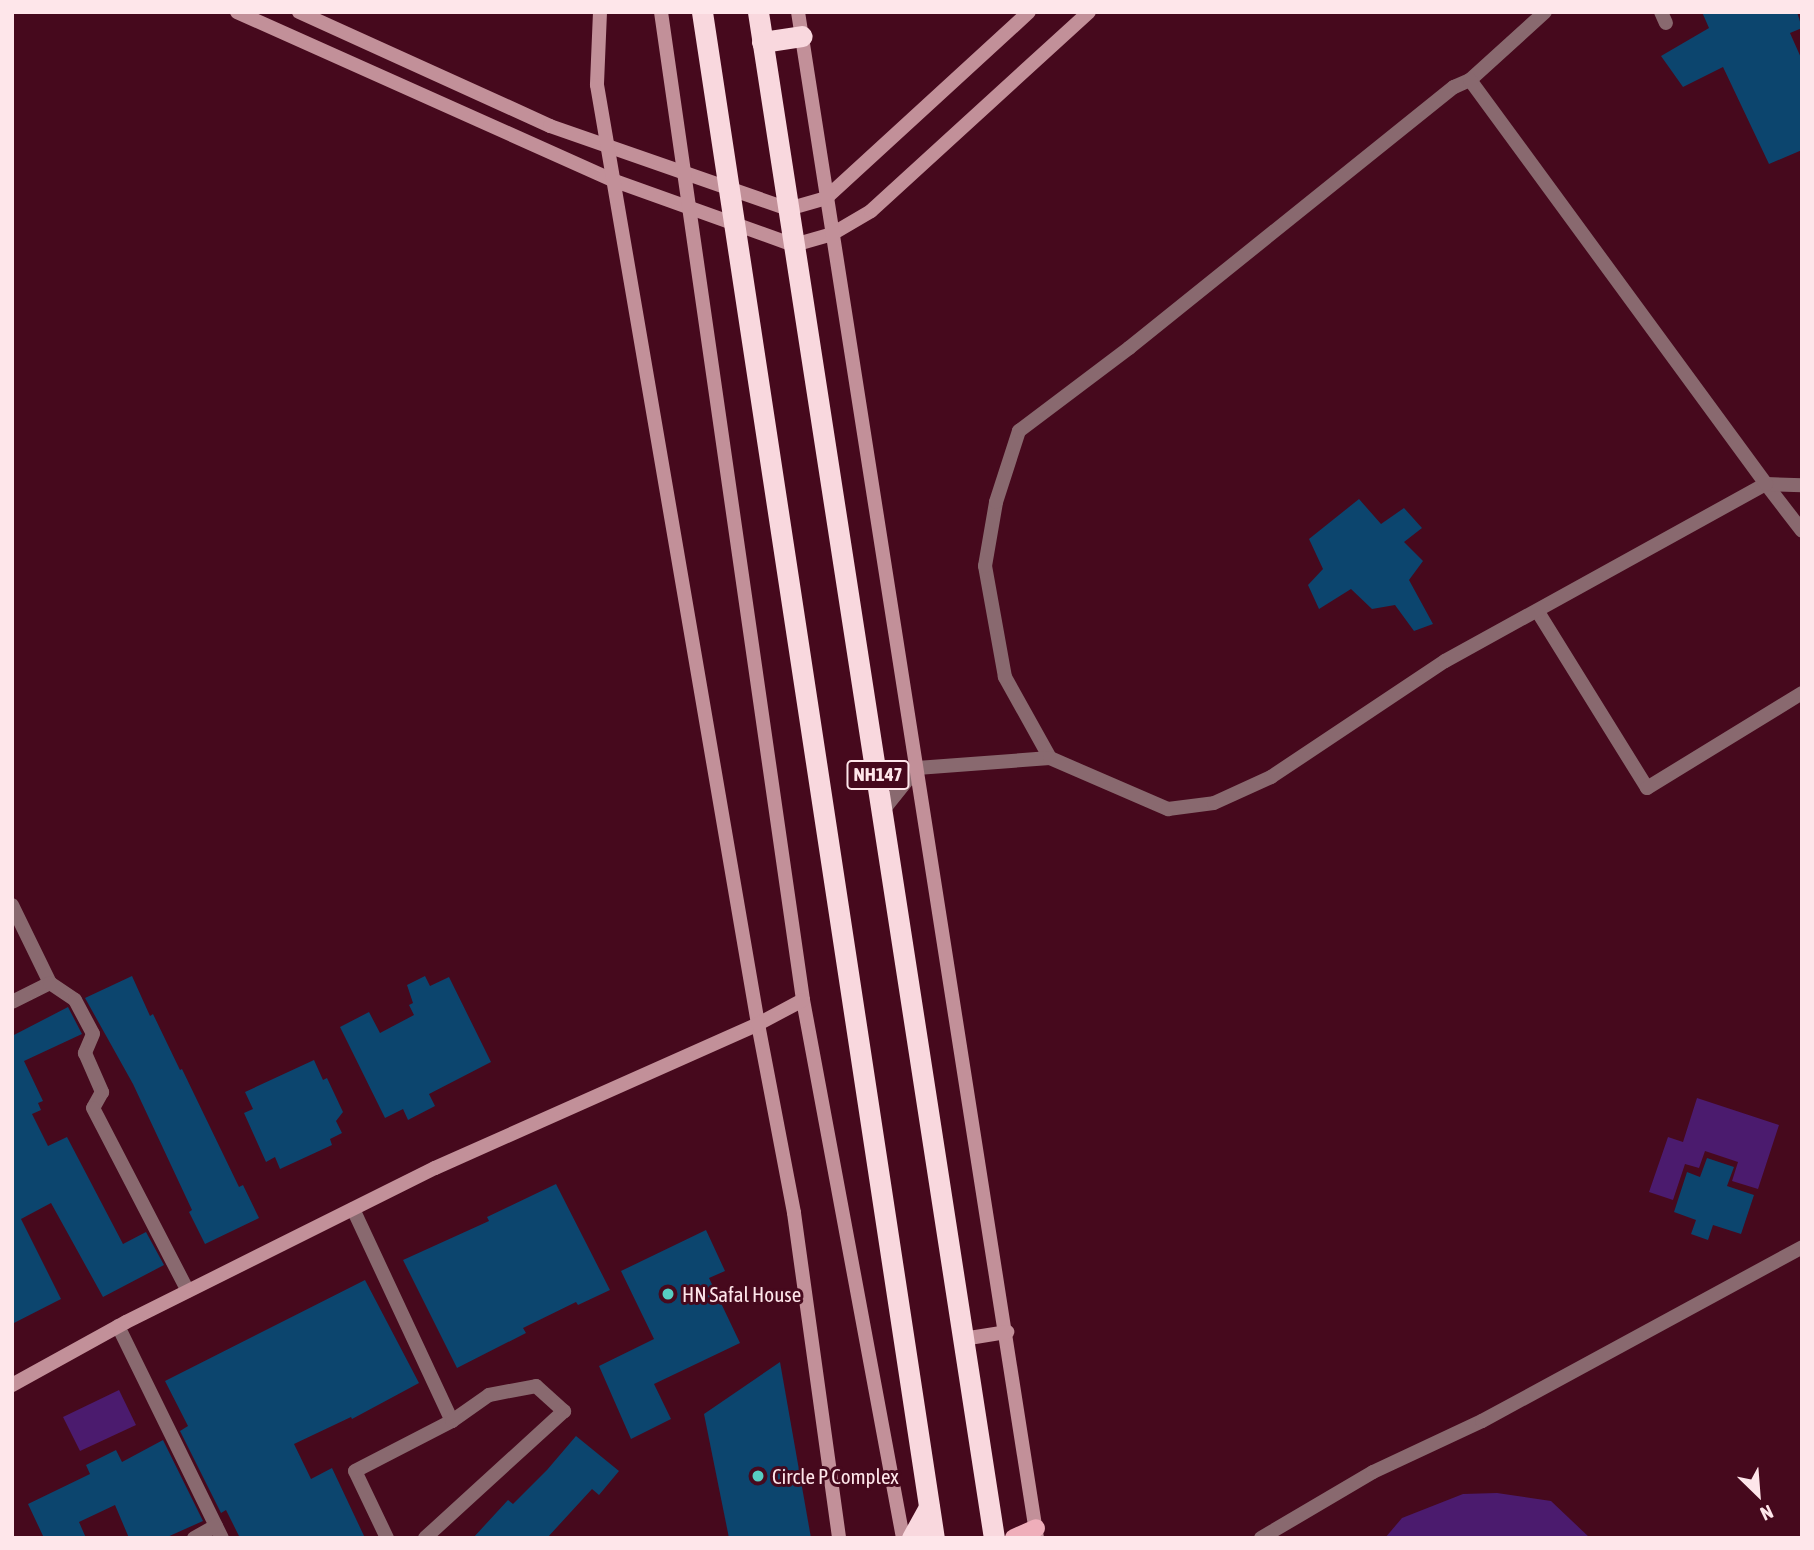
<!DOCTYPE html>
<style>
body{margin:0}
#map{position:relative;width:1814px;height:1550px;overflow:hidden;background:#46091d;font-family:"Asap Condensed",sans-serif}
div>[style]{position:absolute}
.green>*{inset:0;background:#4b1b6e}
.building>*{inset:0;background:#0c456e}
.street>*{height:14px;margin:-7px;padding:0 7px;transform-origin:7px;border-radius:7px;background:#89696f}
.secondary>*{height:14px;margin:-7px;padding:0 7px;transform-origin:7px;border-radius:7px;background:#c29099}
.primary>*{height:18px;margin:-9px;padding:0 9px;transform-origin:9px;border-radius:9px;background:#efaeba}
.highway>*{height:21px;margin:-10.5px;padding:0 10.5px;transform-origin:10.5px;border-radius:10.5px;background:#f9d8de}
.dots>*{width:19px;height:19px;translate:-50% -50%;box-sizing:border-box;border:4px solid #46091d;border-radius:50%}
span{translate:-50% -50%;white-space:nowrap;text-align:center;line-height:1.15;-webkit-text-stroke:6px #46091d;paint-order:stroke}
.shield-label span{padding:2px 5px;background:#46091d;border:2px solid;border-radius:5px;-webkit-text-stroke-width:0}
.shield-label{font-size:19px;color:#fee6ea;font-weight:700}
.poi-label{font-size:21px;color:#fee6ea}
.left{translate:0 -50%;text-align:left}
.frame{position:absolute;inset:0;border:14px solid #fee6ea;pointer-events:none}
.north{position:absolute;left:1723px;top:1459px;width:70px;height:70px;-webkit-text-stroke:5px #46091d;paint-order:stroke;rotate:155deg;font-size:19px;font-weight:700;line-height:28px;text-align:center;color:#fee6ea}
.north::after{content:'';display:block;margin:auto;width:24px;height:32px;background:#fee6ea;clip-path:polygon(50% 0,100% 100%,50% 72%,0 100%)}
</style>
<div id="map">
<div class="green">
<i style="clip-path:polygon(1697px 1098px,1779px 1125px,1758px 1189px,1732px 1181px,1738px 1162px,1705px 1151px,1699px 1168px,1685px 1164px,1673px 1200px,1649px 1192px,1668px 1137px,1683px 1142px)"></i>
<i style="clip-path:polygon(119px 1390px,136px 1425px,80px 1451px,63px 1417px)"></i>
<i style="clip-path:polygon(1497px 1493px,1551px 1501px,1590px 1538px,1385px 1538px,1402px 1518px,1463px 1494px)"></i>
</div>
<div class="building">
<i style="clip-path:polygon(1702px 12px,1797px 12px,1802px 28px,1790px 33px,1802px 60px,1802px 150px,1769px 164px,1723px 67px,1683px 87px,1661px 56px,1709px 28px)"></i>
<i style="clip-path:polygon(1359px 499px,1381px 524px,1404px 508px,1422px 528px,1404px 542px,1423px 561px,1409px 580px,1433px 624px,1414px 631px,1395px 605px,1372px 609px,1351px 589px,1319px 609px,1308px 585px,1323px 569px,1309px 539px)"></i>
<i style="clip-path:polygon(132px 976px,150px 1016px,153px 1014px,180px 1070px,182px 1069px,239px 1187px,243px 1185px,259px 1218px,205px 1244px,189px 1212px,192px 1210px,133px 1084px,85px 998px)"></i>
<i style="clip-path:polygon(425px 976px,430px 986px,449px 977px,491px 1062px,429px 1094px,435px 1106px,408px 1120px,403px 1109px,385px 1118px,340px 1027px,369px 1012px,380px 1033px,414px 1015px,409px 1005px,413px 1003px,407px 985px)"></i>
<i style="clip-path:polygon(68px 1007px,82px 1034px,24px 1061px,43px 1101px,38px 1103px,41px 1110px,32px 1114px,48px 1146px,67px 1137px,123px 1244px,146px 1232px,164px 1265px,103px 1297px,51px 1203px,21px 1219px,61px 1299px,12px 1324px,12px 1036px)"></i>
<i style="clip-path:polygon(314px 1060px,323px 1080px,327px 1078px,343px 1112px,336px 1121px,342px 1133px,330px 1139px,332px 1145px,280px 1169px,275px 1157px,266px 1162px,244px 1113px,253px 1109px,245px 1092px)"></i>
<i style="clip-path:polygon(1707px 1158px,1734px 1167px,1727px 1186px,1754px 1195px,1741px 1234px,1713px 1225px,1708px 1240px,1691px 1234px,1696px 1220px,1674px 1212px,1687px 1172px,1700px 1177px)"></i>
<i style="clip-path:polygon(556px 1184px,610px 1290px,578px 1305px,576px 1302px,523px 1328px,526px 1333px,457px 1368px,403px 1260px,489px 1221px,487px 1217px)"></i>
<i style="clip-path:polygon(706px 1230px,725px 1271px,709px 1278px,740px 1343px,654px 1384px,671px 1419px,631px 1439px,599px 1366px,654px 1339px,621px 1271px)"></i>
<i style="clip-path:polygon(365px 1280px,419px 1383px,352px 1419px,351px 1417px,294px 1444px,311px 1479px,332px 1468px,365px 1538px,240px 1538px,226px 1510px,221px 1513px,180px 1431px,188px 1426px,165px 1381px)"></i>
<i style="clip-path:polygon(780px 1362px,811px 1538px,729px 1538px,704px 1414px)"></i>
<i style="clip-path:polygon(576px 1436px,619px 1471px,599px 1495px,592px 1489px,547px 1538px,473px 1538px,508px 1500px,513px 1504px,547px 1470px)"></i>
<i style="clip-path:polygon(163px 1440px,203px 1521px,165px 1538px,129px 1538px,115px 1505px,79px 1522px,86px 1538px,44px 1538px,28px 1504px,90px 1474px,86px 1465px,116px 1450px,122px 1462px)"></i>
</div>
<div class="street">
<i style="left:1661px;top:12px;width:12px;rotate:66deg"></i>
<i style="left:1766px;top:484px;width:59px;rotate:52.5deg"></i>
<i style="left:1766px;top:484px;width:36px;rotate:2deg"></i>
<i style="left:1538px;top:612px;width:207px;rotate:58.2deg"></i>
<i style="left:1647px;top:788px;width:182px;rotate:-31.5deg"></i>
<i style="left:1050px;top:758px;width:93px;rotate:-119.1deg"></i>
<i style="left:1005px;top:677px;width:113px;rotate:-100.2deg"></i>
<i style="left:985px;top:566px;width:65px;rotate:-80.2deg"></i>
<i style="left:996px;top:502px;width:75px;rotate:-72.1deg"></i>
<i style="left:1019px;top:431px;width:138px;rotate:-37deg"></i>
<i style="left:1129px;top:348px;width:417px;rotate:-38.8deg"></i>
<i style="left:1454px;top:87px;width:17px;rotate:-24deg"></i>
<i style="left:1470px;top:80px;width:101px;rotate:-42.2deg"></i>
<i style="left:884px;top:809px;width:53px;rotate:-51.2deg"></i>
<i style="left:917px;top:768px;width:133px;rotate:-4.3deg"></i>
<i style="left:1050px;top:758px;width:129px;rotate:23.4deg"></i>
<i style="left:1168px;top:809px;width:46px;rotate:-7.4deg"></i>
<i style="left:1214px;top:803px;width:63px;rotate:-24.5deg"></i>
<i style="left:1271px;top:777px;width:209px;rotate:-33.7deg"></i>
<i style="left:1445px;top:661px;width:367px;rotate:-28.9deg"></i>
<i style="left:1766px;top:484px;width:501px;rotate:-126.23deg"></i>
<i style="left:12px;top:905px;width:87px;rotate:64deg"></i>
<i style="left:50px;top:983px;width:42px;rotate:153.4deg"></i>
<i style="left:50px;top:983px;width:30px;rotate:34deg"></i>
<i style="left:75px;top:1000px;width:38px;rotate:62deg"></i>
<i style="left:93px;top:1034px;width:21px;rotate:113deg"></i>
<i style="left:85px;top:1053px;width:43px;rotate:66.4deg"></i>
<i style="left:102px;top:1092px;width:18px;rotate:119deg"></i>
<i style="left:93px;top:1108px;width:206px;rotate:62.6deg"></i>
<i style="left:353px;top:1209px;width:234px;rotate:65deg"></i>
<i style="left:118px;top:1326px;width:236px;rotate:63.9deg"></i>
<i style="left:194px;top:1538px;width:25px;rotate:-29deg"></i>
<i style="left:387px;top:1538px;width:74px;rotate:-115.5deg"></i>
<i style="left:355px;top:1471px;width:109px;rotate:-27.3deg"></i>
<i style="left:452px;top:1421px;width:45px;rotate:-35.1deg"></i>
<i style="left:489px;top:1395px;width:48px;rotate:-10.8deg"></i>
<i style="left:536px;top:1386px;width:38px;rotate:42deg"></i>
<i style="left:564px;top:1411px;width:188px;rotate:137.6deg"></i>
<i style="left:1261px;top:1538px;width:130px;rotate:-30.5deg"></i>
<i style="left:1373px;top:1472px;width:120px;rotate:-25.1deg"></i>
<i style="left:1482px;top:1421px;width:364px;rotate:-28.5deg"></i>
</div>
<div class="secondary">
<i style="left:237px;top:12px;width:414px;rotate:24.1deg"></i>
<i style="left:615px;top:181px;width:190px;rotate:19.7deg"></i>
<i style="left:794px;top:245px;width:40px;rotate:-16deg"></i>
<i style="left:832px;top:234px;width:45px;rotate:-30.5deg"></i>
<i style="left:871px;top:211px;width:295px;rotate:-42.4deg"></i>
<i style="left:299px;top:12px;width:276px;rotate:24.4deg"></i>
<i style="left:550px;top:126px;width:252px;rotate:19.2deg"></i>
<i style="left:788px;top:209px;width:40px;rotate:-16deg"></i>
<i style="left:826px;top:198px;width:275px;rotate:-42.5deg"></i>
<i style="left:600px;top:12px;width:73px;rotate:92.4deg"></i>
<i style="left:597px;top:85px;width:953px;rotate:80.27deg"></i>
<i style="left:758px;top:1024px;width:192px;rotate:79.2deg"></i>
<i style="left:794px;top:1213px;width:328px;rotate:82.1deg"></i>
<i style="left:661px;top:12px;width:998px;rotate:81.82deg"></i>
<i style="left:803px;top:1000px;width:547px;rotate:79.47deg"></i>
<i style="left:798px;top:12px;width:1545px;rotate:81.1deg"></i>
<i style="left:963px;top:1339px;width:45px;rotate:-9deg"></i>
<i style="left:12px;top:1385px;width:130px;rotate:-28.9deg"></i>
<i style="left:126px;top:1322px;width:345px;rotate:-26.5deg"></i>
<i style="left:435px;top:1168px;width:354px;rotate:-24deg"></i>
<i style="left:758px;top:1024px;width:51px;rotate:-28.1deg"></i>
</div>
<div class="primary">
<i style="left:1014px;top:1538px;width:24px;rotate:-24deg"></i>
</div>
<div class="highway">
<i style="left:702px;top:12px;width:1544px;rotate:81.36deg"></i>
<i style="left:758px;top:12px;width:1544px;rotate:81.21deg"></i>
<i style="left:762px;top:42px;width:40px;rotate:-8.5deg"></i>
<i style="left:912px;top:1538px;width:35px;rotate:-61deg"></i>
</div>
<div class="dots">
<i style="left:668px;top:1294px;background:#57cec2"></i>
<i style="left:758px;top:1476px;background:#57cec2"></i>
</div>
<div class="shield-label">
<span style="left:878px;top:775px">NH147</span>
</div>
<div class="poi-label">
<span class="left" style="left:682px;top:1294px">HN Safal House</span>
<span class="left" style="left:772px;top:1476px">Circle P Complex</span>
</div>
<div class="frame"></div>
<div class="north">N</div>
</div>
